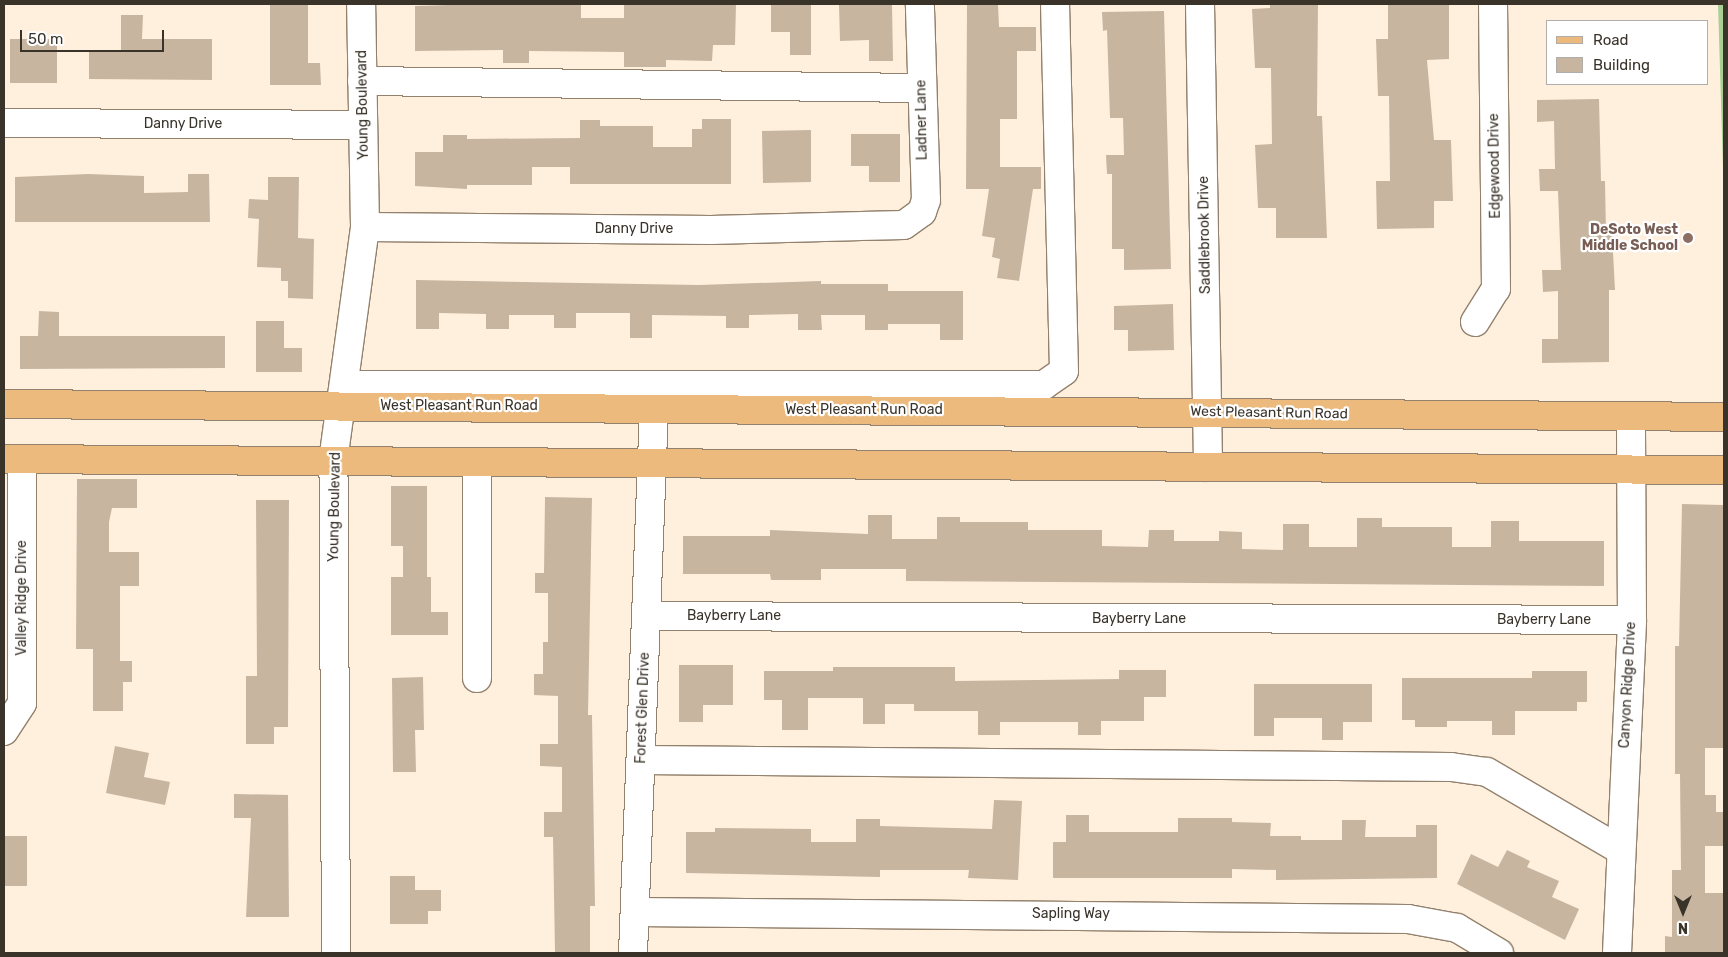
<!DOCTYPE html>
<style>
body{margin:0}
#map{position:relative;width:1728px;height:957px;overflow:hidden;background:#fff0de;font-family:Rubik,sans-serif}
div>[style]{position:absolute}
.green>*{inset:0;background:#a9cf95}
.building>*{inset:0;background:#c7b5a0}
.roads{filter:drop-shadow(1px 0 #92816d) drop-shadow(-1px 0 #92816d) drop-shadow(0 1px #92816d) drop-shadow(0 -1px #92816d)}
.minor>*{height:28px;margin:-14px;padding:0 14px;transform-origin:14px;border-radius:14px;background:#fff}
.major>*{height:28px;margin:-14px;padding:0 14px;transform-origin:14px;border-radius:14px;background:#ecba7c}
.dots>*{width:14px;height:14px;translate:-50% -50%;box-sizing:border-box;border:2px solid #fff;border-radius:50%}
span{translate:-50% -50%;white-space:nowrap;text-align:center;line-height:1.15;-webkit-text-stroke:4.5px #fff;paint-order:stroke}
.street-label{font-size:14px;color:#3a332a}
.education-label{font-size:14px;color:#785e54;font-weight:700}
.right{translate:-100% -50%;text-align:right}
.frame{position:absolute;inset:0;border:5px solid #3a332a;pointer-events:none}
.legend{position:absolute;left:1546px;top:20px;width:162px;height:65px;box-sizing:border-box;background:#fff;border:1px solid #b0adaa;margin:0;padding:6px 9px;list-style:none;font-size:15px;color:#3a332a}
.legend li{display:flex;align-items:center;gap:10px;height:25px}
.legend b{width:25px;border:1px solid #b0adaa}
.north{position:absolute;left:1658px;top:887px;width:50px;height:50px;-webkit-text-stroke:4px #fff;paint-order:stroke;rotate:180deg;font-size:14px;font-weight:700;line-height:20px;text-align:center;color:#3a332a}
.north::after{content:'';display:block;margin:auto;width:18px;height:22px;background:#3a332a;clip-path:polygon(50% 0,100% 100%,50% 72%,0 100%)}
.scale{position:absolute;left:20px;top:30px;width:144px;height:22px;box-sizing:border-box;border:2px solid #3a332a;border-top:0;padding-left:6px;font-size:15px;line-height:18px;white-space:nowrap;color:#3a332a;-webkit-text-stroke:4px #fff;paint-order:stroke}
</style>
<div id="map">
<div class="green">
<i style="clip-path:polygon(1718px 4px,1724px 4px,1724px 202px)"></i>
</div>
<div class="building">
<i style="clip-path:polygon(270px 4px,308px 4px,308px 63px,320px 63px,321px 85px,270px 85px)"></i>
<i style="clip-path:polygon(484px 4px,581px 5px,581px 18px,624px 18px,624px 5px,736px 4px,735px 45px,713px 45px,712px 61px,666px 60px,666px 67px,624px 67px,624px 52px,529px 51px,529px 63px,503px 63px,503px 50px,415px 51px,415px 6px)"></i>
<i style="clip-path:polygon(771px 4px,811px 4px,811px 55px,790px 55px,790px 32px,771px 32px)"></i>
<i style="clip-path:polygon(882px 4px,892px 4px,893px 61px,869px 61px,869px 40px,840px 41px,839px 5px)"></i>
<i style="clip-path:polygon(967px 4px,998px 4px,999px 27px,1036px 27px,1036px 51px,1017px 51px,1017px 119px,1000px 119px,1000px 167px,1041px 167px,1041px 189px,1033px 189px,1019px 281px,997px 278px,1000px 259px,992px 257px,995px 238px,982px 236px,989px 189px,966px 189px)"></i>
<i style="clip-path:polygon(1270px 4px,1318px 4px,1317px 116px,1322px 116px,1327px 238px,1276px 238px,1276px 208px,1258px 208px,1255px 145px,1272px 144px,1271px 68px,1255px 68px,1252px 9px,1270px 8px)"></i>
<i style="clip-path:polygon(1388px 4px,1449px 4px,1449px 59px,1427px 60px,1434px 140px,1451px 140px,1453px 201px,1434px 201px,1434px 228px,1377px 229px,1376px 181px,1390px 181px,1389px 96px,1378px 96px,1376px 39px,1388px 39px)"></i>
<i style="clip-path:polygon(1164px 11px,1171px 269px,1124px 270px,1124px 249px,1112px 249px,1112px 174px,1107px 174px,1106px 155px,1124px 155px,1123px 118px,1110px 118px,1107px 30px,1103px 31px,1102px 12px)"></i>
<i style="clip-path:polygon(121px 15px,143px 15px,142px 39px,212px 39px,212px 80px,89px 79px,89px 51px,121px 52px)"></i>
<i style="clip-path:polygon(10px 39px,57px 39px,57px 83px,10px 83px)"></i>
<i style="clip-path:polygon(1599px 99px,1601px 181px,1605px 181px,1606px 233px,1612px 233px,1615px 290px,1609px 290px,1609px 362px,1542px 363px,1542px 339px,1558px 339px,1558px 291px,1543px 292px,1542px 270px,1561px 270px,1558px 191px,1540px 191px,1539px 169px,1555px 169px,1554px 121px,1537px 122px,1537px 100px)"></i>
<i style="clip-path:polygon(702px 119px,731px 119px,731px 184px,570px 184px,570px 167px,532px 167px,532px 185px,467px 185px,467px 189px,415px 186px,415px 152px,443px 152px,443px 135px,467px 135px,467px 139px,580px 138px,580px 120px,600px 120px,600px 126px,653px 126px,653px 147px,692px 147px,692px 129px,702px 129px)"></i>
<i style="clip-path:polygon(811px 130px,811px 182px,763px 183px,762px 131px)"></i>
<i style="clip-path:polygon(851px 134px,900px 134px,900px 182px,869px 182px,869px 166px,851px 166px)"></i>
<i style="clip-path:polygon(88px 174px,144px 176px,144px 193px,188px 192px,188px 174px,209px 174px,210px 222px,15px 222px,15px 177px)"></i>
<i style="clip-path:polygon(268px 177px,299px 177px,298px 238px,314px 239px,313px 299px,288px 298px,288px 281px,281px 281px,281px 268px,257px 267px,259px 219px,248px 218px,249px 199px,268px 200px)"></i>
<i style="clip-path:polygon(416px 280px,699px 285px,821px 281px,821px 284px,888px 284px,888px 291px,963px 291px,963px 340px,940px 340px,940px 324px,888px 324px,888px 330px,865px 330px,865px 315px,821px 315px,822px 330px,798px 330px,798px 314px,749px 315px,749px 328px,726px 328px,726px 316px,652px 315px,652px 338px,630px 338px,630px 313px,576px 313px,576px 328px,554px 328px,554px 315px,509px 315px,509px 329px,486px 329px,486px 314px,439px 313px,439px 329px,416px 329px)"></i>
<i style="clip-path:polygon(1173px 304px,1174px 350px,1128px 351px,1128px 330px,1114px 330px,1114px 306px)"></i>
<i style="clip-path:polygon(39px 311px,59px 312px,59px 336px,225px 336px,225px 368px,20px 369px,20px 336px,38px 336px)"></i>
<i style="clip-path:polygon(256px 321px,284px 321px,284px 348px,302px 348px,302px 372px,256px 372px)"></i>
<i style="clip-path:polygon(77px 479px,137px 479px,137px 508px,112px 508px,109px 522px,109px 552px,139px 552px,139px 586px,120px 586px,120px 661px,132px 661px,132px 682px,123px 682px,123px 711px,93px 711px,93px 649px,76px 649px)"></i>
<i style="clip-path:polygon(391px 486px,427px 486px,427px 577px,431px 577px,431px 612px,448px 612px,448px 635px,391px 635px,391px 577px,403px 577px,403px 546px,391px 546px)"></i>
<i style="clip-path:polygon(545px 497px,592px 498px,588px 715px,592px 715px,595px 906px,590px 906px,590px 953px,555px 953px,553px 837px,544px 837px,544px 812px,562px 812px,562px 767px,540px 766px,540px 744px,558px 744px,558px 696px,534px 695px,534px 674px,543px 674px,543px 642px,548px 642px,548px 593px,535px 593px,535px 573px,544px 573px)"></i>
<i style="clip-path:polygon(256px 500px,289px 500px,288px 727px,274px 727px,274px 744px,246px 744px,246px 676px,257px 676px)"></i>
<i style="clip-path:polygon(1682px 504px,1724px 505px,1724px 748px,1705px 748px,1705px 795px,1716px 795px,1716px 812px,1724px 812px,1724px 846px,1705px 846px,1705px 893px,1724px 893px,1724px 953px,1665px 953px,1665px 936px,1672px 937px,1672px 870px,1681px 870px,1680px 774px,1675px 774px,1675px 646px,1679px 646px)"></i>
<i style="clip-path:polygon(868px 515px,892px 515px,892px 539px,937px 539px,937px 517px,960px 517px,960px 522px,1028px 522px,1028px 530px,1102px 530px,1102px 546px,1148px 547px,1149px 530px,1174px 530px,1174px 541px,1219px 541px,1219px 531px,1242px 532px,1242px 549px,1283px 550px,1283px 524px,1309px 524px,1309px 547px,1357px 547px,1357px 518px,1382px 518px,1382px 527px,1452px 527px,1452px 547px,1491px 547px,1491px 521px,1519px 521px,1519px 541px,1604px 541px,1604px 586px,906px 581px,906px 569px,821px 569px,821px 580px,771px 580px,770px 574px,683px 574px,683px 536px,770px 536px,770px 530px,868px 534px)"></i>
<i style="clip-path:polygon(679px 665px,733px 665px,733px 705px,703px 705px,703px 722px,679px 722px)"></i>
<i style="clip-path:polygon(833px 667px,955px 667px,955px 681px,1119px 679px,1119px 670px,1166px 670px,1166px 697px,1144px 697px,1144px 721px,1101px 721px,1101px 735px,1078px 735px,1078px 722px,1000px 722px,1000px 735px,978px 735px,978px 711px,914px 711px,914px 704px,885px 704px,885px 724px,863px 724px,863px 698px,808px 698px,808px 730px,782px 730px,782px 700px,764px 700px,764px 671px,833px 671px)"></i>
<i style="clip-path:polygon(1532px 671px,1587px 671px,1587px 702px,1577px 702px,1577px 711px,1515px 711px,1515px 735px,1492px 735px,1492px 721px,1447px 721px,1447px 727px,1415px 727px,1415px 720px,1402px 720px,1402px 678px,1532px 678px)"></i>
<i style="clip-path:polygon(423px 677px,424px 730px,415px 730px,416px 772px,393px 772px,392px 678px)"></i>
<i style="clip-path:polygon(1254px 684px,1372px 684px,1372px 722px,1343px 722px,1343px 740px,1322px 740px,1322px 718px,1274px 718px,1274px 736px,1254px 736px)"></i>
<i style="clip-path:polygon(115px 746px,149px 753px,144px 777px,170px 782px,165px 805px,106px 793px)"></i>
<i style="clip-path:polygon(234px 794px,288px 795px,289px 917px,246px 917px,251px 818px,234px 818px)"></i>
<i style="clip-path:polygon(994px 800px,1022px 801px,1018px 880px,968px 878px,969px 870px,880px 870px,880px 877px,686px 873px,686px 832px,715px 832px,715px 828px,811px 829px,811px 842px,856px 842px,856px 819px,880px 819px,880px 826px,992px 829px)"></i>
<i style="clip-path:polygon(1066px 815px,1089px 815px,1089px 832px,1178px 832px,1178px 818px,1232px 818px,1232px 822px,1271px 823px,1270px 836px,1301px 836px,1301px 840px,1342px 840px,1342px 820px,1366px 820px,1365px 837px,1416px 837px,1416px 825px,1437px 825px,1437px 878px,1276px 880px,1276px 870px,1232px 869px,1232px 878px,1053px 878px,1053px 842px,1066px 842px)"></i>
<i style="clip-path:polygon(4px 836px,27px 836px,27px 886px,4px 886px)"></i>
<i style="clip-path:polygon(1507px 850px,1530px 861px,1527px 867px,1559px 881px,1552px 897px,1579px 909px,1565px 940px,1457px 884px,1471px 854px,1498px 867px)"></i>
<i style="clip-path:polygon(390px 876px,415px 876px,415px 890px,441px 890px,441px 911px,428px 911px,428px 924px,390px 924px)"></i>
</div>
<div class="roads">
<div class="minor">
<i style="left:1200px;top:4px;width:463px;rotate:89deg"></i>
<i style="left:362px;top:81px;width:559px;rotate:0.72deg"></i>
<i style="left:4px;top:123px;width:359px;rotate:0.3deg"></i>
<i style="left:365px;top:227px;width:346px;rotate:0.5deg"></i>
<i style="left:711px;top:230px;width:193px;rotate:-1.5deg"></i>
<i style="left:904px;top:225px;width:22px;rotate:-36deg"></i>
<i style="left:922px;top:212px;width:13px;rotate:-72deg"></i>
<i style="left:926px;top:200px;width:196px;rotate:-91.8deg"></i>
<i style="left:1475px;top:322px;width:39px;rotate:-58deg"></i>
<i style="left:1496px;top:289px;width:285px;rotate:-90.6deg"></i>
<i style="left:345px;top:385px;width:699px"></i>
<i style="left:1044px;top:385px;width:24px;rotate:-35deg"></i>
<i style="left:1064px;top:371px;width:367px;rotate:-91.4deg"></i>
<i style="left:646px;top:616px;width:986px;rotate:0.23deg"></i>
<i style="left:477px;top:678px;width:216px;rotate:-90deg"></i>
<i style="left:4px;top:731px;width:33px;rotate:-57deg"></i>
<i style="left:22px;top:703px;width:244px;rotate:-90deg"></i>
<i style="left:641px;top:760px;width:810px;rotate:0.5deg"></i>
<i style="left:1451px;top:767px;width:36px;rotate:8deg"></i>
<i style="left:1487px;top:772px;width:153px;rotate:30.3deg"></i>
<i style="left:635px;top:912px;width:773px;rotate:0.52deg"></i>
<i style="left:1408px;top:919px;width:50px;rotate:10.4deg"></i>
<i style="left:1457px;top:928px;width:49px;rotate:30.8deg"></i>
<i style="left:336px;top:953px;width:492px;rotate:-90.3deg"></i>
<i style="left:333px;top:461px;width:236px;rotate:-82.2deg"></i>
<i style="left:365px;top:227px;width:223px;rotate:-91deg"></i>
<i style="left:633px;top:953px;width:545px;rotate:-87.79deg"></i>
<i style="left:1617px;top:953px;width:333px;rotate:-87.4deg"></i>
<i style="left:1632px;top:620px;width:204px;rotate:-90.3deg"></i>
</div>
<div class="major">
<i style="left:4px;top:404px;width:1720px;rotate:0.43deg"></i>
<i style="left:4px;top:459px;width:1720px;rotate:0.37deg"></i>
</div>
</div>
<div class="dots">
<i style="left:1688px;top:238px;background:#8d6e63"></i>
</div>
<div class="street-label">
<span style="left:363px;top:105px;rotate:-91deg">Young Boulevard</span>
<span style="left:922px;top:120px;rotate:-91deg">Ladner Lane</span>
<span style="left:183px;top:124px">Danny Drive</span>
<span style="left:1495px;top:166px;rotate:-91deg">Edgewood Drive</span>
<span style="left:634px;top:229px">Danny Drive</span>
<span style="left:1205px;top:235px;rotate:-91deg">Saddlebrook Drive</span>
<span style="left:459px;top:406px">West Pleasant Run Road</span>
<span style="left:864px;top:410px">West Pleasant Run Road</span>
<span style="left:1269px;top:413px;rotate:1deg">West Pleasant Run Road</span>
<span style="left:335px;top:507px;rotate:-89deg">Young Boulevard</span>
<span style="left:22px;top:598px;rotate:-90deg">Valley Ridge Drive</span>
<span style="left:734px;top:616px">Bayberry Lane</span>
<span style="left:1139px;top:619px">Bayberry Lane</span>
<span style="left:1544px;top:620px">Bayberry Lane</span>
<span style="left:1628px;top:685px;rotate:-87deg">Canyon Ridge Drive</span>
<span style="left:643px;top:708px;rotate:-88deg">Forest Glen Drive</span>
<span style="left:1071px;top:914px">Sapling Way</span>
</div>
<div class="education-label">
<span class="right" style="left:1678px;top:238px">DeSoto West<br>Middle School</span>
</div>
<div class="frame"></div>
<ul class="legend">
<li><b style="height:6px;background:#ecba7c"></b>Road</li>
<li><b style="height:14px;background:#c7b5a0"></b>Building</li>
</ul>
<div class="north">N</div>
<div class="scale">50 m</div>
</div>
